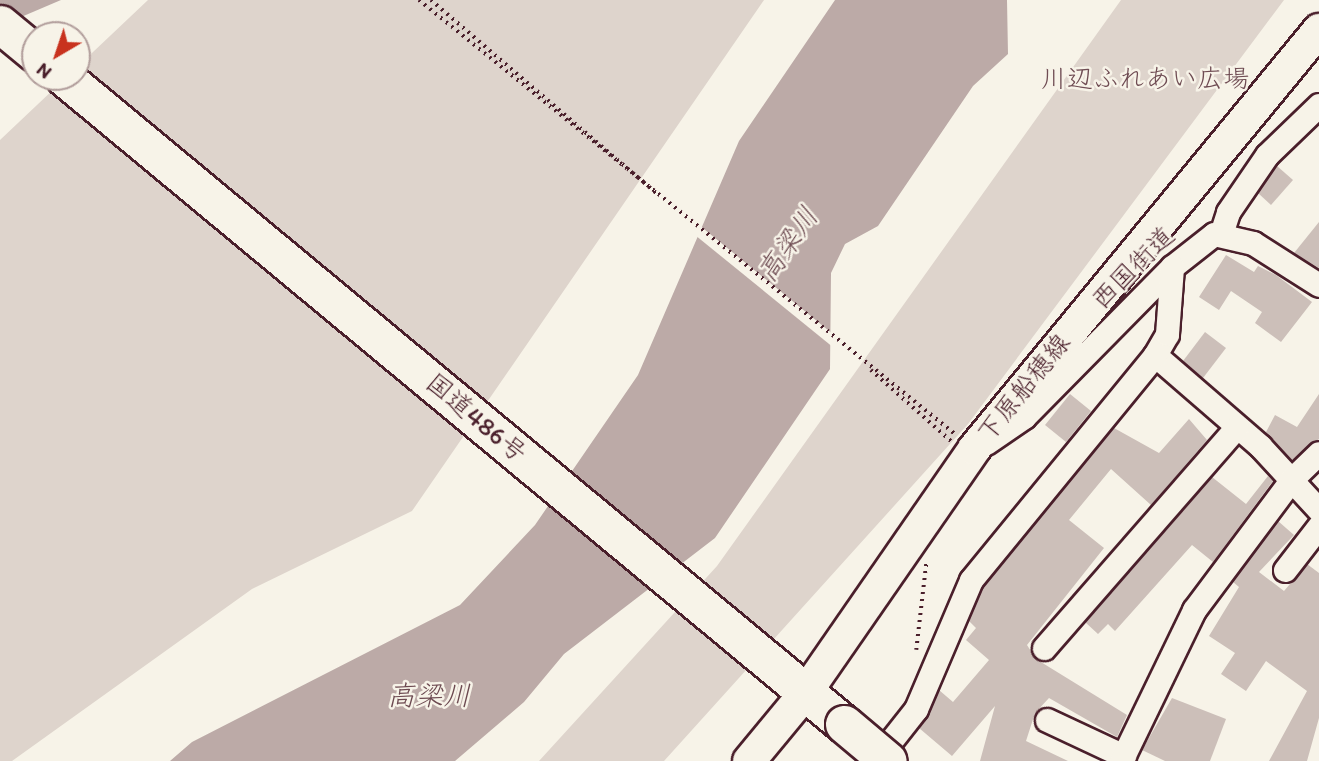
<!DOCTYPE html>
<meta charset="utf-8">
<style>
body{margin:0}
#map{position:relative;width:1319px;height:761px;overflow:hidden;background:#f7f3e8;font-family:Itim,"Klee One",sans-serif}
div>[style]{position:absolute}
.green>*{inset:0;background:#ded4cc}
.water>*{inset:0;background:#bcaaa7}
.pier>*{inset:0;background:#f7f3e8}
.building>*{inset:0;background:#ccbfb9}
.path>*{height:3.5px;margin-top:-1.75px;transform-origin:0;background:repeating-linear-gradient(90deg,#4a1f2b 0 2px,transparent 0 7px)}
.roads{filter:drop-shadow(2px 0 #4a1f2b) drop-shadow(-2px 0 #4a1f2b) drop-shadow(0 2px #4a1f2b) drop-shadow(0 -2px #4a1f2b)}
.minor>*{height:23px;margin:-11.5px;padding:0 11.5px;transform-origin:11.5px;border-radius:11.5px;background:#f7f3e8}
.secondary>*{height:32px;margin:-16px;padding:0 16px;transform-origin:16px;border-radius:16px;background:#f7f3e8}
.trunk>*{height:37px;margin:-18.5px;padding:0 18.5px;transform-origin:18.5px;border-radius:18.5px;background:#f7f3e8}
.bridges{filter:drop-shadow(2px 0 #4a1f2b) drop-shadow(-2px 0 #4a1f2b) drop-shadow(0 2px #4a1f2b) drop-shadow(0 -2px #4a1f2b)}
.trunk-bridge>*{height:37px;margin:-18.5px;padding:0 18.5px;transform-origin:18.5px;border-radius:18.5px;background:#f7f3e8}
span{translate:-50% -50%;white-space:nowrap;text-align:center;line-height:1.15;-webkit-text-stroke:5px #f7f3e8;paint-order:stroke}
.park-label{font-size:26px;color:#6f4c53}
.street-label{font-size:26px;color:#4a1f2b}
.water-label{font-size:28px;color:#6c4950;font-style:italic}
.north{position:absolute;left:21px;top:21px;width:70px;height:70px;box-sizing:border-box;background:#f7f3e8;border:2px solid #b29e9c;border-radius:50%;rotate:219deg;font-size:19px;font-weight:700;line-height:28px;text-align:center;color:#4a1f2b}
.north::after{content:'';display:block;margin:auto;width:24px;height:32px;background:#c8321e;clip-path:polygon(50% 0,100% 100%,50% 72%,0 100%)}
</style>
<div id="map">
<div class="green">
<i style="clip-path:polygon(148px 0,764px 0,412px 511px,252px 589px,12px 761px,0 761px,0 140px)"></i>
<i style="clip-path:polygon(1121px 0,1284px 0,968px 424px,664px 761px,539px 761px,717px 566px)"></i>
</div>
<div class="water">
<i style="clip-path:polygon(0 0,61px 0,0 26px)"></i>
<i style="clip-path:polygon(835px 0,1007px 0,1008px 54px,973px 86px,878px 226px,845px 244px,831px 273px,830px 369px,715px 538px,564px 654px,524px 702px,455px 761px,170px 761px,192px 742px,460px 605px,535px 525px,638px 375px,739px 141px)"></i>
</div>
<div class="pier">
<i style="clip-path:polygon(699px 225px,834px 335px,834px 348px,695px 235px)"></i>
</div>
<div class="building">
<i style="clip-path:polygon(1277px 166px,1293px 180px,1271px 205px,1258px 193px)"></i>
<i style="clip-path:polygon(1319px 222px,1319px 268px,1294px 253px)"></i>
<i style="clip-path:polygon(1226px 255px,1254px 272px,1258px 266px,1276px 275px,1312px 302px,1281px 342px,1255px 323px,1262px 312px,1231px 291px,1219px 310px,1199px 297px)"></i>
<i style="clip-path:polygon(1205px 332px,1226px 348px,1203px 378px,1183px 361px)"></i>
<i style="clip-path:polygon(1070px 394px,1091px 411px,1066px 442px,1045px 425px)"></i>
<i style="clip-path:polygon(1319px 394px,1319px 439px,1292px 460px,1266px 432px,1275px 415px,1297px 427px)"></i>
<i style="clip-path:polygon(1189px 419px,1207px 440px,1151px 505px,1111px 469px,1069px 520px,1104px 548px,1027px 645px,1036px 659px,1127px 715px,1117px 737px,1049px 698px,1035px 713px,1026px 741px,1068px 761px,980px 761px,995px 706px,952px 756px,919px 728px,939px 690px,953px 702px,989px 660px,966px 640px,976px 628px,969px 621px,983px 587px,1114px 428px,1159px 453px)"></i>
<i style="clip-path:polygon(1268px 476px,1273px 481px,1213px 562px,1192px 545px,1115px 631px,1108px 624px,1098px 634px,1085px 622px,1212px 477px,1246px 504px)"></i>
<i style="clip-path:polygon(1278px 521px,1294px 535px,1259px 572px,1284px 591px,1307px 564px,1319px 573px,1319px 718px,1307px 761px,1269px 761px,1307px 691px,1266px 661px,1246px 691px,1221px 674px,1235px 653px,1209px 636px,1239px 587px,1233px 582px)"></i>
<i style="clip-path:polygon(1172px 698px,1226px 719px,1210px 761px,1165px 761px,1142px 750px)"></i>
</div>
<div class="path">
<i style="left:419px;top:0;width:690px;rotate:39deg"></i>
<i style="left:431px;top:0;width:301px;rotate:40.6deg"></i>
<i style="left:871px;top:370px;width:107px;rotate:41.6deg"></i>
<i style="left:916px;top:650px;width:87px;rotate:-83.4deg"></i>
</div>
<div class="roads">
<div class="minor">
<i style="left:1221px;top:234px;width:23px;rotate:-72deg"></i>
<i style="left:1228px;top:212px;width:69px;rotate:-55.6deg"></i>
<i style="left:1267px;top:155px;width:72px;rotate:-43.9deg"></i>
<i style="left:1155px;top:355px;width:139px;rotate:40.9deg"></i>
<i style="left:1260px;top:446px;width:87px;rotate:47.3deg"></i>
<i style="left:986px;top:443px;width:46px;rotate:-34.4deg"></i>
<i style="left:1024px;top:417px;width:211px;rotate:-45.4deg"></i>
<i style="left:1172px;top:267px;width:53px;rotate:-38.2deg"></i>
<i style="left:1214px;top:234px;width:40px;rotate:13deg"></i>
<i style="left:1253px;top:243px;width:78px;rotate:32.5deg"></i>
<i style="left:1285px;top:570px;width:56px;rotate:-52.3deg"></i>
<i style="left:1044px;top:648px;width:293px;rotate:-48.9deg"></i>
<i style="left:1047px;top:720px;width:85px;rotate:25.1deg"></i>
<i style="left:875px;top:761px;width:66px;rotate:-51.7deg"></i>
<i style="left:916px;top:709px;width:140px;rotate:-66.9deg"></i>
<i style="left:971px;top:580px;width:291px;rotate:-50.7deg"></i>
<i style="left:1155px;top:355px;width:24px;rotate:-60deg"></i>
<i style="left:1167px;top:334px;width:67px;rotate:-85.7deg"></i>
<i style="left:1121px;top:761px;width:168px;rotate:-64.2deg"></i>
<i style="left:1194px;top:610px;width:164px;rotate:-53.2deg"></i>
<i style="left:1292px;top:479px;width:37px;rotate:-44deg"></i>
</div>
<div class="secondary">
<i style="left:749px;top:761px;width:89px;rotate:-50.4deg"></i>
<i style="left:806px;top:692px;width:295px;rotate:-55.3deg"></i>
<i style="left:974px;top:449px;width:543px;rotate:-50.53deg"></i>
</div>
<div class="trunk">
<i style="left:0;top:24px;width:45px;rotate:39.6deg"></i>
<i style="left:64px;top:77px;width:1013px;rotate:39.68deg"></i>
</div>
</div>
<div class="bridges">
<div class="trunk-bridge">
<i style="left:844px;top:724px;width:57px;rotate:40.1deg"></i>
</div>
</div>
<div class="park-label">
<span style="left:1145px;top:79px">川辺ふれあい広場</span>
</div>
<div class="street-label">
<span style="left:1133px;top:268px;rotate:-45deg">西国街道</span>
<span style="left:1024px;top:388px;rotate:-51deg">下原船穂線</span>
<span style="left:476px;top:418px;rotate:40deg">国道486号</span>
</div>
<div class="water-label">
<span style="left:787px;top:244px;rotate:-55deg">高梁川</span>
<span style="left:429px;top:695px">高梁川</span>
</div>
<div class="north">N</div>
</div>
